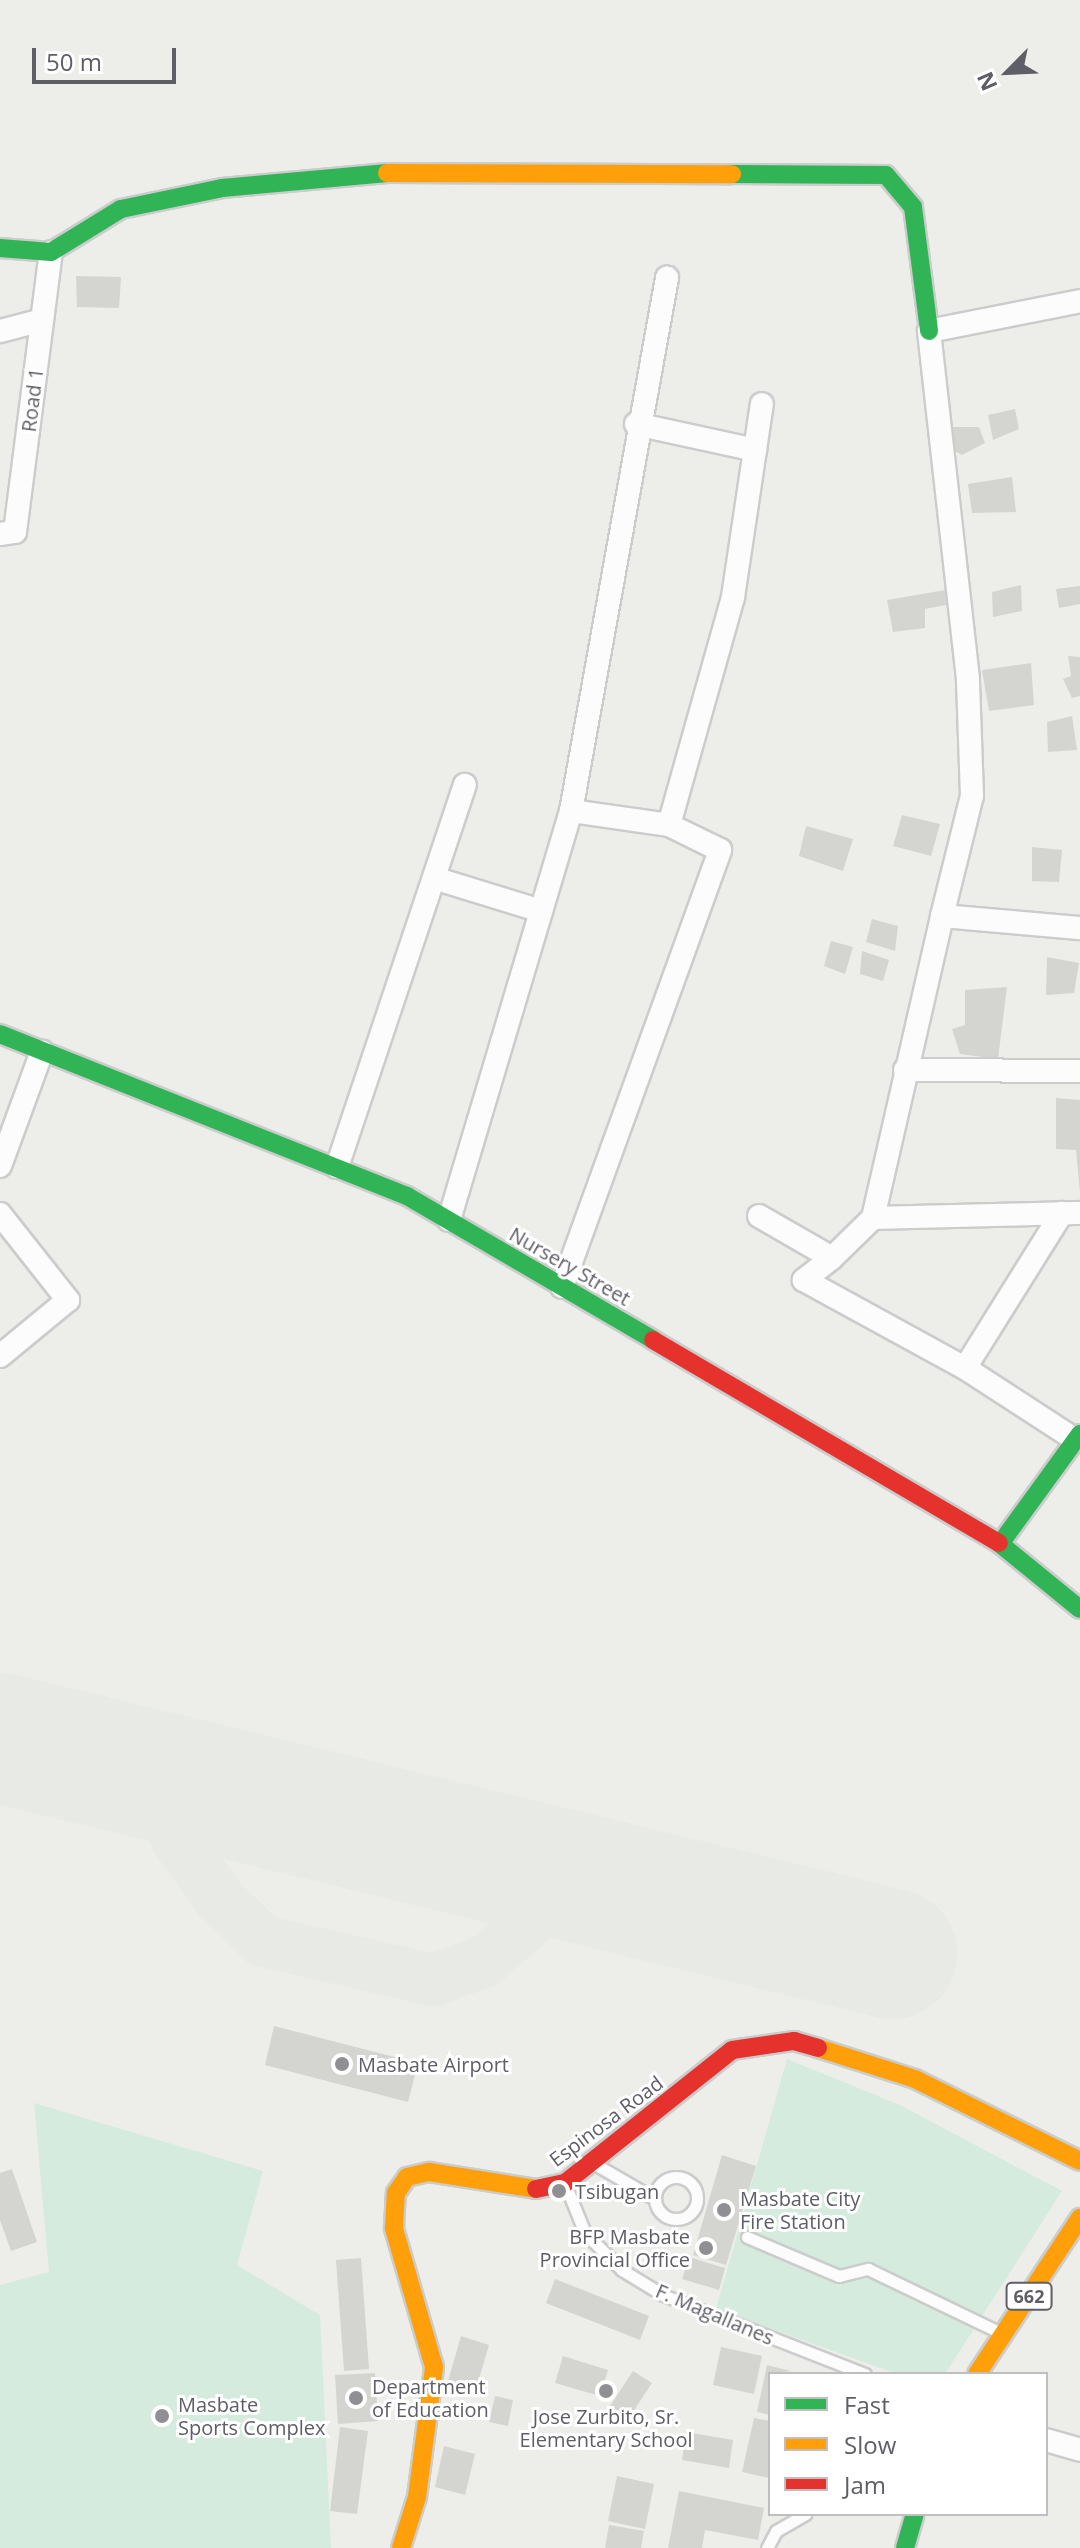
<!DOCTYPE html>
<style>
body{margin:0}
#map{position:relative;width:1080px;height:2548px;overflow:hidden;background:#edeee9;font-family:"Open Sans",sans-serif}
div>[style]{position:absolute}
.green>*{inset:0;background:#d5ebdd}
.taxiway>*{height:52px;margin:-26px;padding:0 26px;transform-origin:26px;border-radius:26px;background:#e8eae6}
.runway>*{height:130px;margin:-65px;padding:0 65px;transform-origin:65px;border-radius:65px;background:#e8eae6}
.building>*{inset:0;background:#d4d5d1}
.roads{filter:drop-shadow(2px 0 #cbcccc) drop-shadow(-2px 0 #cbcccc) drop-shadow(0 2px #cbcccc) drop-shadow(0 -2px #cbcccc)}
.lane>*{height:11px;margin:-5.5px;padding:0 5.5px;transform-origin:5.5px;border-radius:5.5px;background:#fcfcfc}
.lane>.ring{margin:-5.5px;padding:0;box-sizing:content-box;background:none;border:11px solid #fcfcfc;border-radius:50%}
.street>*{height:22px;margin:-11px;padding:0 11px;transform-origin:11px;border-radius:11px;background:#fcfcfc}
.fast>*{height:18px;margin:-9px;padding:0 9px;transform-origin:9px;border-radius:9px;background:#30b455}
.slow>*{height:18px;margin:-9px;padding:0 9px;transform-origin:9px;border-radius:9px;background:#ff9f0a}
.jam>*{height:18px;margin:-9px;padding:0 9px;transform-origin:9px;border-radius:9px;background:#e5322d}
.dots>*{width:22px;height:22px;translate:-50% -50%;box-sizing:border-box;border:4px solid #fff;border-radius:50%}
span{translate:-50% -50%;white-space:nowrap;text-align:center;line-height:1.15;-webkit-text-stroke:6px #fff;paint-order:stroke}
.shield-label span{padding:2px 6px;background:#fff;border:2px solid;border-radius:6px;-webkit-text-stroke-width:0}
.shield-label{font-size:18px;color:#5e5e67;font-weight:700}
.street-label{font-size:20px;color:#5e5e67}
.poi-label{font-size:20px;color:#5e5e67}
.left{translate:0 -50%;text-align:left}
.right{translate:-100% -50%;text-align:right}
.legend{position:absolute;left:768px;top:2372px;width:280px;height:144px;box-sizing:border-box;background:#fff;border:2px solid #bfbfc2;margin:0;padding:10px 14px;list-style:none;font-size:24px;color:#5e5e67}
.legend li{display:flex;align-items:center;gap:16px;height:40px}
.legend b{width:40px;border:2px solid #bfbfc2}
.north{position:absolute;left:968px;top:32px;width:80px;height:80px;-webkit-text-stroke:6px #fff;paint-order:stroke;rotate:246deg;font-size:22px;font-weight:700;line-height:32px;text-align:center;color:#5e5e67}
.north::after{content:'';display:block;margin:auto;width:28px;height:36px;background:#5e5e67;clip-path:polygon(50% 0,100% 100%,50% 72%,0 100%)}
.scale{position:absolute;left:32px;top:48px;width:144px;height:36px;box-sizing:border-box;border:4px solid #5e5e67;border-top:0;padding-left:10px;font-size:24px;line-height:28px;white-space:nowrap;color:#5e5e67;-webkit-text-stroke:6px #fff;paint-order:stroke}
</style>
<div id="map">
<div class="green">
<i style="clip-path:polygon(787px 2059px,900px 2105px,1062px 2191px,945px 2374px,897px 2374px,716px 2309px)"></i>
<i style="clip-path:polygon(34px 2103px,263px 2171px,237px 2265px,320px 2315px,331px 2548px,0 2548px,0 2285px,49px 2272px)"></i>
</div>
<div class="taxiway">
<i style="left:152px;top:1774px;width:72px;rotate:68.8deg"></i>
<i style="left:178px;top:1841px;width:75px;rotate:54.2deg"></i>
<i style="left:222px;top:1902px;width:57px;rotate:43.6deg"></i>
<i style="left:263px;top:1941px;width:174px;rotate:12.9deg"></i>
<i style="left:433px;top:1980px;width:54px;rotate:-19.4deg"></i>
<i style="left:484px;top:1962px;width:73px;rotate:-41.1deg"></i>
<i style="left:539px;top:1914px;width:28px;rotate:-90deg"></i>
<i style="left:539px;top:1886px;width:24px;rotate:-118deg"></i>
<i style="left:178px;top:1841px;width:28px;rotate:-72deg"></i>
<i style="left:187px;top:1814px;width:38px;rotate:-39deg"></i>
<i style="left:539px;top:1914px;width:67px;rotate:-28.5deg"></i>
</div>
<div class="runway">
<i style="left:0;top:1738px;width:918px;rotate:13.61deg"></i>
</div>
<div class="building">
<i style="clip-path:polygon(76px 276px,121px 277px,119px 308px,77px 307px)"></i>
<i style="clip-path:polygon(1015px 409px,1019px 429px,993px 440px,988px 415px)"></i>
<i style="clip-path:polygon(950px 427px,979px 427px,985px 443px,962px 455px,951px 449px)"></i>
<i style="clip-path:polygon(1012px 477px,1016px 512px,972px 513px,968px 484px)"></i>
<i style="clip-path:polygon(1021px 585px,1022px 611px,993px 617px,992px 592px)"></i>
<i style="clip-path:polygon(1080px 586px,1080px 604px,1059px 608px,1056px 589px)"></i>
<i style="clip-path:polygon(945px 590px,946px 605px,925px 609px,925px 628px,893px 632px,887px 600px)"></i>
<i style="clip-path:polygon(1068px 656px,1080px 657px,1080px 696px,1072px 698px,1063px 679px,1071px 676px)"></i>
<i style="clip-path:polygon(1031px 663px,1034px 705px,989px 711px,982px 670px)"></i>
<i style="clip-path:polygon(1072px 716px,1077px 750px,1048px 752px,1047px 722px)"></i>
<i style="clip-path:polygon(902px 815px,940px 824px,931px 856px,893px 846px)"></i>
<i style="clip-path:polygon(806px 826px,853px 839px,843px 871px,799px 856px)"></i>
<i style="clip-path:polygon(1032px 847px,1062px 850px,1059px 882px,1032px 881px)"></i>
<i style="clip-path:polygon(872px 919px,898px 926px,895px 951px,866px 942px)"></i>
<i style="clip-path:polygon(831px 941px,853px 947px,845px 974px,824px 966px)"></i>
<i style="clip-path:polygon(862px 951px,889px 960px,883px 981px,860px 974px)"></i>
<i style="clip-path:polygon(1047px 957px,1079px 963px,1074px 993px,1046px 995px)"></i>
<i style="clip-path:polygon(1007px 987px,998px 1059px,960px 1054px,952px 1029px,965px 1025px,965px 990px)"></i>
<i style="clip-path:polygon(1056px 1098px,1080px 1100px,1080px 1193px,1076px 1150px,1056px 1149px)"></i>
<i style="clip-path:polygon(274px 2026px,418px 2063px,408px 2102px,265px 2065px)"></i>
<i style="clip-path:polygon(722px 2155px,756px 2166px,726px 2265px,693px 2255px)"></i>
<i style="clip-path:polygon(12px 2169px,37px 2242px,11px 2251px,0 2220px,0 2173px)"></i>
<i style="clip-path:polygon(689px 2257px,725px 2268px,719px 2290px,682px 2279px)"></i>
<i style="clip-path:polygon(361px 2258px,369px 2369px,344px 2371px,336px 2260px)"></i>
<i style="clip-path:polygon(555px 2279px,649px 2316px,640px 2340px,546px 2303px)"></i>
<i style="clip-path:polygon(461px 2336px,489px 2345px,474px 2396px,446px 2388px)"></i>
<i style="clip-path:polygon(721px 2347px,762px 2356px,754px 2394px,713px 2385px)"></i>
<i style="clip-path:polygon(563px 2356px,608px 2370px,600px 2396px,555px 2383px)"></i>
<i style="clip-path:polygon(767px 2365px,791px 2371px,770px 2374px,770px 2415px,757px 2412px)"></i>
<i style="clip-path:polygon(633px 2371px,652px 2383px,629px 2418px,610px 2406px)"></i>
<i style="clip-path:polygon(375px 2373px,378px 2421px,338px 2424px,335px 2375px)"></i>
<i style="clip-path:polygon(495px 2396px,513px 2400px,508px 2426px,489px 2422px)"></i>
<i style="clip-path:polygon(754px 2418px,770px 2421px,769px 2478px,742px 2472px)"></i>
<i style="clip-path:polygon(340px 2427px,368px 2431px,357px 2514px,330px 2511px)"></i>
<i style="clip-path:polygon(686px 2432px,733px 2440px,729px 2468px,682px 2460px)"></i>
<i style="clip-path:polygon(444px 2446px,475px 2454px,465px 2495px,435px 2487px)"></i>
<i style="clip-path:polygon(617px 2476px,654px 2484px,645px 2529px,608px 2521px)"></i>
<i style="clip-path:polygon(679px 2491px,764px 2508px,758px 2540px,705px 2530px,702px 2548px,668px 2548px)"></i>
<i style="clip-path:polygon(609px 2525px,644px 2531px,641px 2548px,605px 2548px)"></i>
</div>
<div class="roads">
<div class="lane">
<i style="left:593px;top:2163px;width:72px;rotate:30.1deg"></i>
<i class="ring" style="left:655px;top:2177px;width:31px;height:31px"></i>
<i style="left:565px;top:2184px;width:53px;rotate:67.8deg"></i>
<i style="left:585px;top:2233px;width:52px;rotate:45deg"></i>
<i style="left:622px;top:2270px;width:48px;rotate:31.4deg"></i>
<i style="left:663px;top:2295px;width:217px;rotate:21.4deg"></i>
<i style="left:747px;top:2237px;width:100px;rotate:23deg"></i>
<i style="left:839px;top:2276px;width:30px;rotate:-14deg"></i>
<i style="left:868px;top:2269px;width:145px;rotate:25.7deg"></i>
<i style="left:767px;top:2548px;width:19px;rotate:-62deg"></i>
<i style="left:776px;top:2531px;width:34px;rotate:-30deg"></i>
</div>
<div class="street">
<i style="left:0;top:331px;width:43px;rotate:-14.7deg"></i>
<i style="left:636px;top:424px;width:122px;rotate:12.3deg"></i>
<i style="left:0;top:534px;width:15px;rotate:-8deg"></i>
<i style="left:15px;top:532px;width:282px;rotate:-82.7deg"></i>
<i style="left:571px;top:811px;width:99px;rotate:8.1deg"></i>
<i style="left:437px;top:879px;width:109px;rotate:17.1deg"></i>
<i style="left:942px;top:916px;width:124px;rotate:-76deg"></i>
<i style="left:972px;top:796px;width:117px;rotate:-92deg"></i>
<i style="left:968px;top:679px;width:350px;rotate:-96.4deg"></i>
<i style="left:929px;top:331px;width:154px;rotate:-11.2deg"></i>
<i style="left:905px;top:1070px;width:175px;rotate:0.3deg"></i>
<i style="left:0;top:1166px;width:122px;rotate:-69.9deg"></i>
<i style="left:337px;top:1167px;width:403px;rotate:-71.5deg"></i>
<i style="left:0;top:1214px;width:110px;rotate:51.7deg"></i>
<i style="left:68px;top:1300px;width:88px;rotate:140.5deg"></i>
<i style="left:759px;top:1216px;width:84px;rotate:29.9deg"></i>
<i style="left:832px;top:1258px;width:57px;rotate:-44.3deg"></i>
<i style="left:873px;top:1218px;width:310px;rotate:-77.1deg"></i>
<i style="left:942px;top:916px;width:139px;rotate:5deg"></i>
<i style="left:873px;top:1218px;width:207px;rotate:-1.4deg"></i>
<i style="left:449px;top:1220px;width:427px;rotate:-73.4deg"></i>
<i style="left:571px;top:811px;width:542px;rotate:-79.79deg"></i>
<i style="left:832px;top:1258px;width:36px;rotate:142deg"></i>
<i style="left:804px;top:1280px;width:183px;rotate:28.7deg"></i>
<i style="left:965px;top:1368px;width:183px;rotate:-58deg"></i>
<i style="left:562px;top:1287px;width:465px;rotate:-70.1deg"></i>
<i style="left:720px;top:850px;width:57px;rotate:-153.9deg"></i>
<i style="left:669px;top:825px;width:237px;rotate:-74.3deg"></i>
<i style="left:733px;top:597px;width:195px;rotate:-81.5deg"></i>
<i style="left:965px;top:1368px;width:132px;rotate:33deg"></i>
<i style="left:1046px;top:2440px;width:35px;rotate:16deg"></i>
</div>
<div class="fast">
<i style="left:732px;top:174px;width:154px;rotate:0.4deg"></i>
<i style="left:886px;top:175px;width:42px;rotate:49.8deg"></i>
<i style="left:913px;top:207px;width:125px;rotate:82.6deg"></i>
<i style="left:0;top:248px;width:51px;rotate:4.5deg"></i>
<i style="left:51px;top:252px;width:82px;rotate:-31.6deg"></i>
<i style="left:121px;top:209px;width:103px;rotate:-11.7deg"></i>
<i style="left:222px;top:188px;width:166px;rotate:-5.2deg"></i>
<i style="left:0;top:1034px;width:438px;rotate:21.7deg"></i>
<i style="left:407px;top:1196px;width:285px;rotate:30.3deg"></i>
<i style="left:999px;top:1543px;width:104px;rotate:39.2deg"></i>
<i style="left:1000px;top:1544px;width:136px;rotate:-54deg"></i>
<i style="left:905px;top:2548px;width:35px;rotate:-74deg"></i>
</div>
<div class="slow">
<i style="left:387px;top:173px;width:345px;rotate:0.2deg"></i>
<i style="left:818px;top:2048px;width:102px;rotate:17.7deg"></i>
<i style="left:915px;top:2079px;width:184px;rotate:26.4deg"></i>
<i style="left:977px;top:2374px;width:187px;rotate:-56.6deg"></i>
<i style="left:401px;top:2548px;width:53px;rotate:-72.6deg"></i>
<i style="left:417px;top:2497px;width:131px;rotate:-82.5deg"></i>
<i style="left:434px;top:2367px;width:145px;rotate:-106.1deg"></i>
<i style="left:394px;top:2228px;width:35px;rotate:-87deg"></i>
<i style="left:396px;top:2193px;width:19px;rotate:-55deg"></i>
<i style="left:407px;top:2177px;width:23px;rotate:-13deg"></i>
<i style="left:429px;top:2172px;width:108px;rotate:9deg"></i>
</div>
<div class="jam">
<i style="left:653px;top:1340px;width:401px;rotate:30.4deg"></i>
<i style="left:536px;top:2189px;width:30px;rotate:-12deg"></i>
<i style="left:565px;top:2183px;width:213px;rotate:-38.5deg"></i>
<i style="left:732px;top:2050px;width:63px;rotate:-8.3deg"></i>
<i style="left:794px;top:2041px;width:25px;rotate:16deg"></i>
</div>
</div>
<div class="dots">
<i style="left:342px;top:2064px;background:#909094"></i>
<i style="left:559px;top:2191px;background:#909094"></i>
<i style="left:724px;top:2210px;background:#909094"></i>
<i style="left:706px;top:2248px;background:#909094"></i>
<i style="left:606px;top:2391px;background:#909094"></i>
<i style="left:356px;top:2398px;background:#909094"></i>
<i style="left:162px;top:2416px;background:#909094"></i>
</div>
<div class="shield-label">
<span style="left:1029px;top:2296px">662</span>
</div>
<div class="street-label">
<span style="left:32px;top:400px;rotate:-83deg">Road 1</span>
<span style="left:570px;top:1266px;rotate:30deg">Nursery Street</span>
<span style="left:606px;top:2121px;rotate:-37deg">Espinosa Road</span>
<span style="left:715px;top:2314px;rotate:23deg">F. Magallanes</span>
</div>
<div class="poi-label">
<span class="left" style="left:358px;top:2064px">Masbate Airport</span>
<span class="left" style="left:575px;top:2191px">Tsibugan</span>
<span class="left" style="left:740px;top:2210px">Masbate City<br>Fire Station</span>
<span class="right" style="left:690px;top:2248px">BFP Masbate<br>Provincial Office</span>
<span class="left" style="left:372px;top:2398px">Department<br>of Education</span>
<span class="left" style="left:178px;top:2416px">Masbate<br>Sports Complex</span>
<span style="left:606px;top:2428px">Jose Zurbito, Sr.<br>Elementary School</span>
</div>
<ul class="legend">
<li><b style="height:10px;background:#30b455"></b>Fast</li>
<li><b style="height:10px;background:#ff9f0a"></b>Slow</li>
<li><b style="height:10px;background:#e5322d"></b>Jam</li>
</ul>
<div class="north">N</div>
<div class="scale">50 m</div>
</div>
